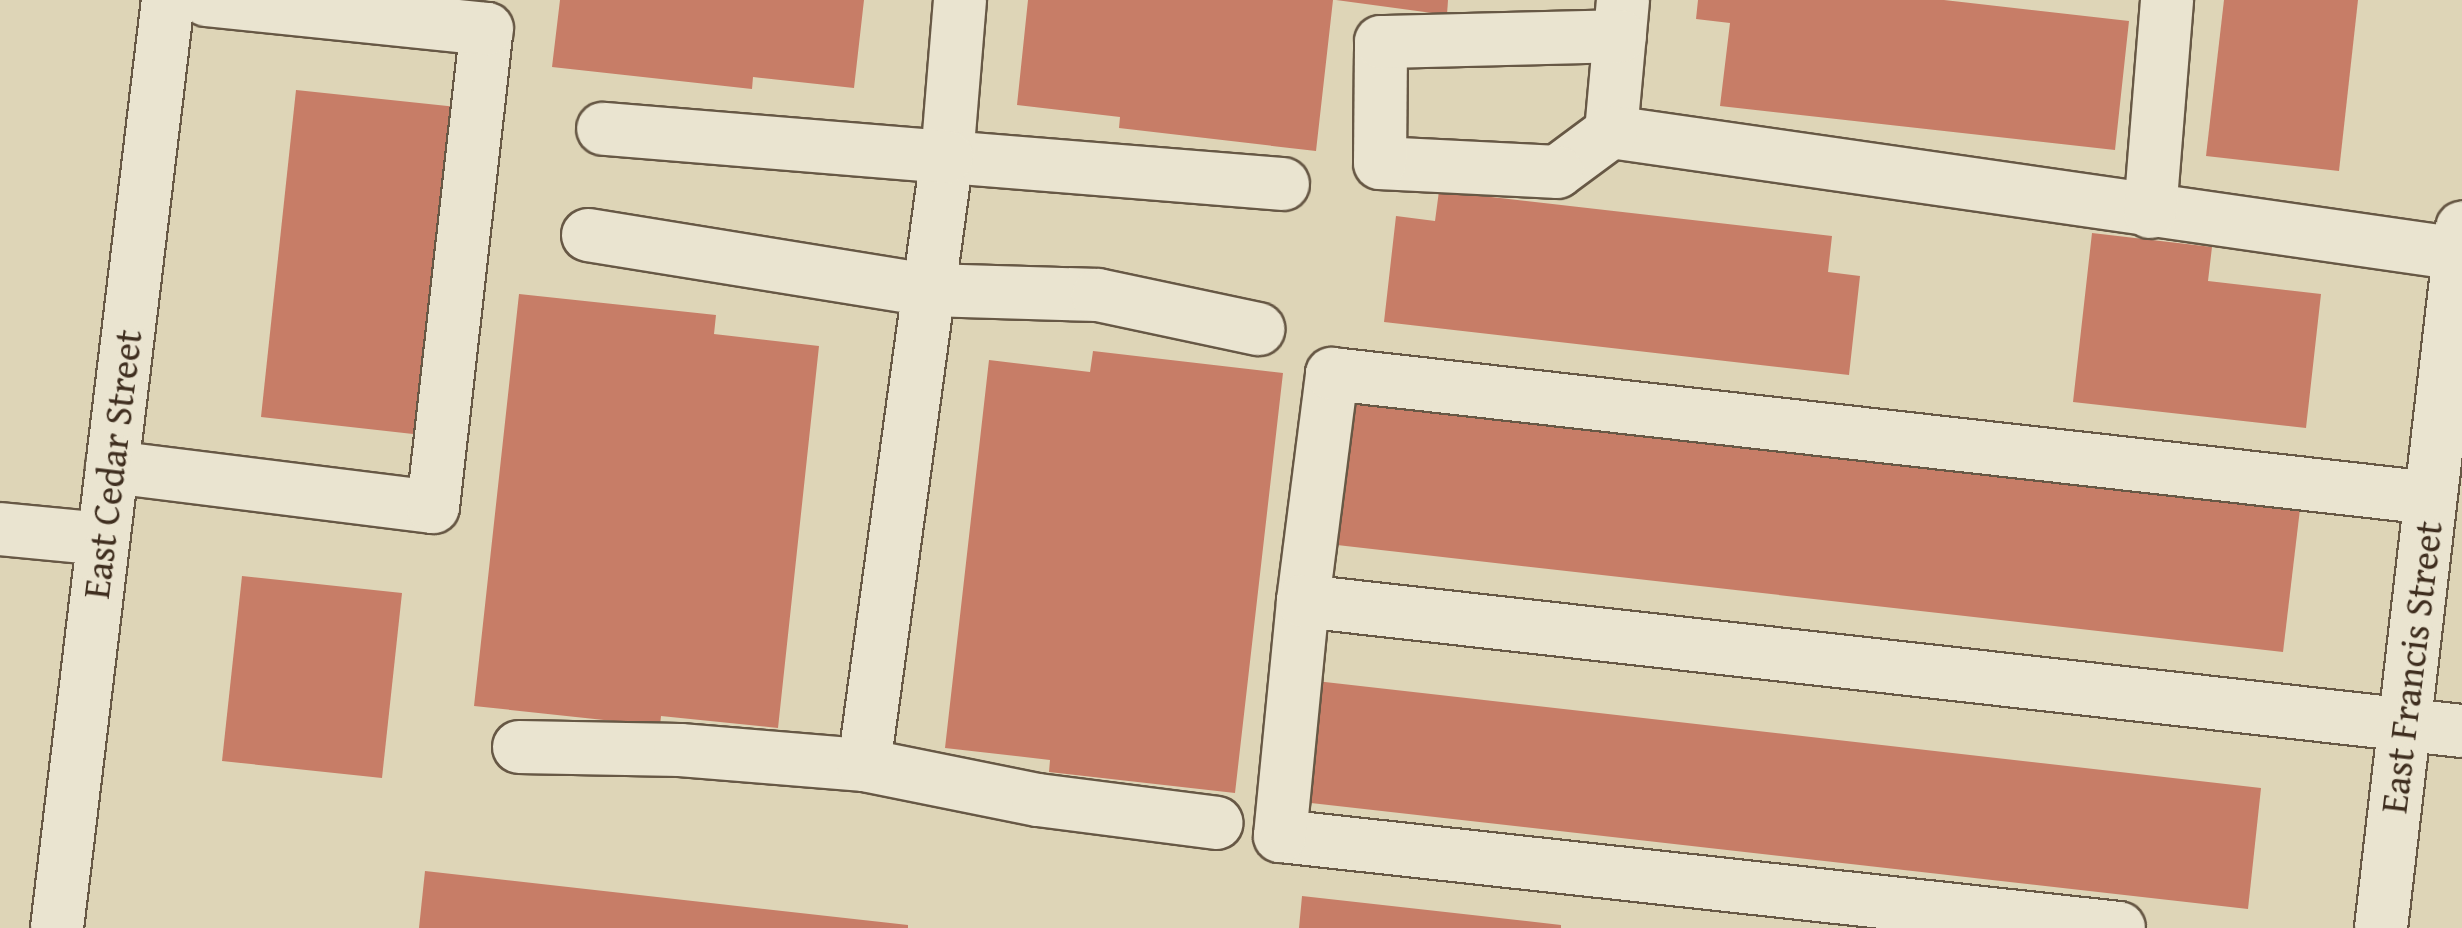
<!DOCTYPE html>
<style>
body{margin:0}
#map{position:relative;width:2462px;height:928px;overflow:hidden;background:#ded5b7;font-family:"Gentium Book Plus",serif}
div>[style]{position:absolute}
.building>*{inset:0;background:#c77d67}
.roads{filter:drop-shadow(2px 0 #675845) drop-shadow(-2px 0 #675845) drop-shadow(0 2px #675845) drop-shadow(0 -2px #675845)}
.minor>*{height:52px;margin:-26px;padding:0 26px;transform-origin:26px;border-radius:26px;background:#eae4d0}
span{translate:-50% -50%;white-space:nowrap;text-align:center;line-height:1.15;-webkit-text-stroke:8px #eae4d0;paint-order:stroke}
.street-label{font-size:38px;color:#3f2e1f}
</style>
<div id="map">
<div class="building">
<i style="clip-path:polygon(560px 0,864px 0,854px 88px,753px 77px,752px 89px,552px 67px)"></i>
<i style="clip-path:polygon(1028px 0,1333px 0,1316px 151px,1119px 128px,1120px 117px,1017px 105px)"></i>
<i style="clip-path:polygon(1336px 0,1448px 0,1447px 15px)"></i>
<i style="clip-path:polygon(1698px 0,1944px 0,2129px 21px,2115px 150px,1720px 106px,1730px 23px,1696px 19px)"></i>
<i style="clip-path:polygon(2224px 0,2358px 0,2339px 171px,2206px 156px)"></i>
<i style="clip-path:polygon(296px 90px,457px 107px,422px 435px,261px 417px)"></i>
<i style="clip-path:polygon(1439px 191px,1832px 236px,1828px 272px,1860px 276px,1849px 375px,1384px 322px,1396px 216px,1435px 221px)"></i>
<i style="clip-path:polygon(2092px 233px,2212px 247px,2208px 281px,2321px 294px,2306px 428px,2073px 402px)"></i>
<i style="clip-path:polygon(519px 294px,716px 315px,714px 334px,819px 346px,778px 728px,661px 716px,660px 726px,474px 706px)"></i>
<i style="clip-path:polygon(1093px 351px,1283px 373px,1235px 793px,1049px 772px,1050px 760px,945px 748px,989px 360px,1090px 372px)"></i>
<i style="clip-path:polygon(1353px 402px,2300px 509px,2283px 652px,1337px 545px)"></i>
<i style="clip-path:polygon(242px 576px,402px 593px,382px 778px,222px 761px)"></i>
<i style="clip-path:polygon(1316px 681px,2261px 788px,2248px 909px,1302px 802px)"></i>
<i style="clip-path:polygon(425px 871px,908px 925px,908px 928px,419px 928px)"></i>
<i style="clip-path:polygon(1302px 896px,1561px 925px,1561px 928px,1299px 928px)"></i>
</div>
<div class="roads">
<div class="minor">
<i style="left:960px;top:0;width:158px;rotate:94.7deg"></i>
<i style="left:947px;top:157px;width:337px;rotate:4.6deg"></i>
<i style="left:1623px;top:0;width:133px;rotate:95.2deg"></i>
<i style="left:1611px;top:132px;width:857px;rotate:8.19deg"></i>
<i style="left:1611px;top:132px;width:67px;rotate:143.5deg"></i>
<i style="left:1557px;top:172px;width:177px;rotate:-177.1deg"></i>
<i style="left:1380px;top:163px;width:121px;rotate:-89.5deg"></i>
<i style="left:1381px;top:42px;width:239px;rotate:-1.4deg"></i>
<i style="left:2150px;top:212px;width:213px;rotate:-85.4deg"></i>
<i style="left:588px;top:235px;width:345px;rotate:9.2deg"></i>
<i style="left:929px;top:290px;width:169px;rotate:1.7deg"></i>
<i style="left:1098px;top:295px;width:164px;rotate:12deg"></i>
<i style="left:112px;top:467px;width:323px;rotate:7.1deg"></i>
<i style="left:433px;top:507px;width:481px;rotate:-83.6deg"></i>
<i style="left:487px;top:29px;width:282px;rotate:-174.1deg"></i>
<i style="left:0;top:529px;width:103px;rotate:5.5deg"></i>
<i style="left:1303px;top:601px;width:229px;rotate:-82.7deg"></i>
<i style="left:1332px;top:374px;width:1105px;rotate:6.44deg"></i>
<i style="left:519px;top:747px;width:161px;rotate:1.1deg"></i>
<i style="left:680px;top:750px;width:185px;rotate:4.7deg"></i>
<i style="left:864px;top:765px;width:614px;rotate:-82.23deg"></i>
<i style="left:947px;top:157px;width:345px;rotate:-175.3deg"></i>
<i style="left:864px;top:765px;width:177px;rotate:11.4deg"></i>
<i style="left:1038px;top:800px;width:180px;rotate:7.3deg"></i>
<i style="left:57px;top:928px;width:935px;rotate:-83.18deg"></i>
<i style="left:2119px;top:928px;width:844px;rotate:-173.74deg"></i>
<i style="left:1280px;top:836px;width:236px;rotate:-84.4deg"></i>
<i style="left:1303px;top:601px;width:1166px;rotate:6.4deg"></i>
<i style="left:2381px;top:928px;width:705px;rotate:-83.4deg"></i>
</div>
</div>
<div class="street-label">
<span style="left:112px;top:464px;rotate:-83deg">East Cedar Street</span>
<span style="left:2411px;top:667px;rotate:-83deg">East Francis Street</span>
</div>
</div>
